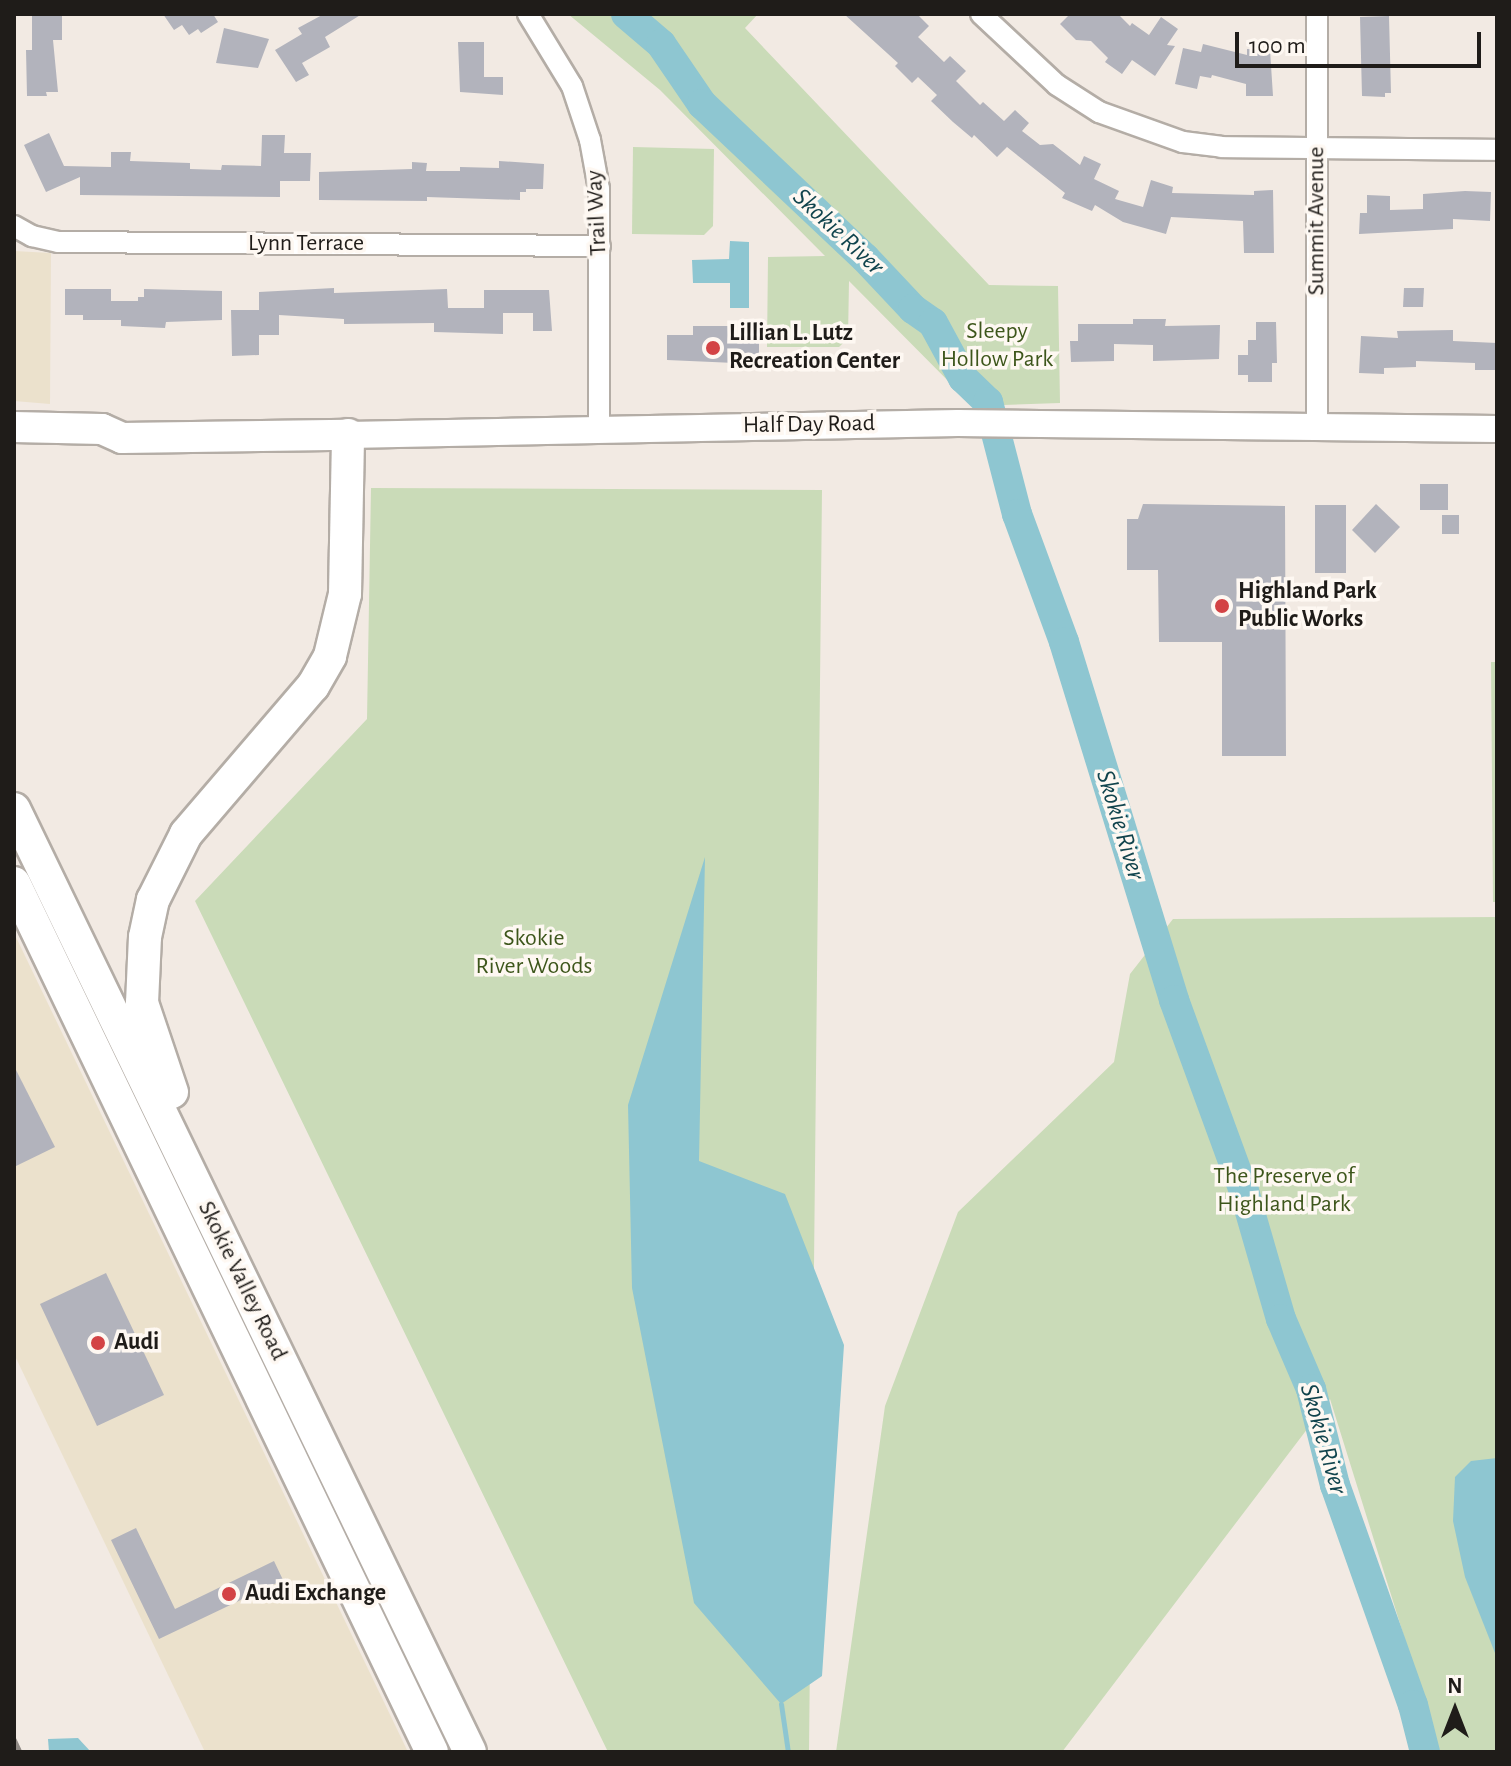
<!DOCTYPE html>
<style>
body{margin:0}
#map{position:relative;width:1511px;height:1766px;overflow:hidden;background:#f2eae3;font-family:"Alegreya Sans",sans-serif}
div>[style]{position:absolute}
.commercial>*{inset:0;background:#ebe1cc}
.green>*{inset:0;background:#cadbb8}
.water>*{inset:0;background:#8ec6d1}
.stream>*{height:5px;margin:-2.5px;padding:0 2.5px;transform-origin:2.5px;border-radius:2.5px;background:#8ec6d1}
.river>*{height:30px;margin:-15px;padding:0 15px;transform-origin:15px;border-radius:15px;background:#8ec6d1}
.building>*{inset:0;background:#b2b3bc}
.roads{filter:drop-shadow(2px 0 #b4ada6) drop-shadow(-2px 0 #b4ada6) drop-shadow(0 2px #b4ada6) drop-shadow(0 -2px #b4ada6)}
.minor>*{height:20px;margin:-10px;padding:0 10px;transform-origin:10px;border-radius:10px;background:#fff}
.secondary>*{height:26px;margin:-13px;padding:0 13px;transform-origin:13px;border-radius:13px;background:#fff}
.primary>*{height:30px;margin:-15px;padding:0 15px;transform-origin:15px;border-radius:15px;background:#fff}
.trunk>*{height:32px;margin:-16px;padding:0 16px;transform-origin:16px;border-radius:16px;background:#fff}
.rail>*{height:5px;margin-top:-2.5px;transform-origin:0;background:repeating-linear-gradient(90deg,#8f8984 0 14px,transparent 0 28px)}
.dots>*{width:22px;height:22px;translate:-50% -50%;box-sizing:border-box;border:4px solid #fef8f2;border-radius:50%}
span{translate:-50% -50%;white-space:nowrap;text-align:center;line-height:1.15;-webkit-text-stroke:7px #fef8f2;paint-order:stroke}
.street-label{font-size:24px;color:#1f1c19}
.park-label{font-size:24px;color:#3d561b}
.poi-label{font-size:24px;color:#1f1c19;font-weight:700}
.left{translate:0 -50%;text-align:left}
.water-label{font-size:26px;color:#11444d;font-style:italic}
.frame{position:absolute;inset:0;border:16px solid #1f1c19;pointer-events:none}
.north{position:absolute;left:1415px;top:1670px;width:80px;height:80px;-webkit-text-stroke:6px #fef8f2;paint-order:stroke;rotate:0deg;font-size:22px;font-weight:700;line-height:32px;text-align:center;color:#1f1c19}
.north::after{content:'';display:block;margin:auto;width:28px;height:36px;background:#1f1c19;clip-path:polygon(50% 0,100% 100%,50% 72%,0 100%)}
.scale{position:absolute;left:1235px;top:32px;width:246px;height:36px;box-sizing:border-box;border:4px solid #1f1c19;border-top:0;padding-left:10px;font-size:24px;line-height:28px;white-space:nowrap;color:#1f1c19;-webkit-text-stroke:6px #fef8f2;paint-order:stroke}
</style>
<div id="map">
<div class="commercial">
<i style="clip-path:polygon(14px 251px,51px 253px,50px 404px,14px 401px)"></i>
<i style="clip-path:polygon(14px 933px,408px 1752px,205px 1752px,14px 1354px)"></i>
</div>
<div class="green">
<i style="clip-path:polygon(568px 14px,758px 14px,745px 28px,989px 285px,1058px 286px,1060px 403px,973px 406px,849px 281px,848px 338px,839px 347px,767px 347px,768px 257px,825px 256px,660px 90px)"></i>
<i style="clip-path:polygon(633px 147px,714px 149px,713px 226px,704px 235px,632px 234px)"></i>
<i style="clip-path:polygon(371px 488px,822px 490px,809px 1752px,608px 1752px,195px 901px,367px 719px)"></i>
<i style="clip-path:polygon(1491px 662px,1497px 662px,1497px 902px,1493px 902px)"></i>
<i style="clip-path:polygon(1497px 917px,1497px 1752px,1440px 1752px,1330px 1399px,1062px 1752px,836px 1752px,885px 1406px,958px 1212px,1114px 1062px,1130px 974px,1173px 919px)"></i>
</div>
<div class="water">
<i style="clip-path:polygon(730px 241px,749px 242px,749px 308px,730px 308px,730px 283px,693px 283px,692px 260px,729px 259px)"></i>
<i style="clip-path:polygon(705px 857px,699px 1161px,785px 1194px,844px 1345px,822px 1676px,781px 1704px,694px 1603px,632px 1288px,628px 1105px)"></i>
<i style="clip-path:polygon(1497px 1458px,1497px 1658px,1465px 1577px,1453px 1521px,1455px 1477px,1471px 1461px)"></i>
<i style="clip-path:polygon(78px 1738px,91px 1752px,49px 1752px,48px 1739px)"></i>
</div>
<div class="stream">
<i style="left:781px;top:1704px;width:49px;rotate:81.7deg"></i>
</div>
<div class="river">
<i style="left:626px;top:14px;width:46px;rotate:40.6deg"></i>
<i style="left:661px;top:44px;width:73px;rotate:55.7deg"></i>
<i style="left:702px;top:104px;width:224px;rotate:43.4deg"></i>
<i style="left:865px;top:258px;width:70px;rotate:46.7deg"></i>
<i style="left:913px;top:309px;width:24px;rotate:35deg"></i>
<i style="left:933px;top:323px;width:63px;rotate:61.4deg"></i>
<i style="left:963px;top:378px;width:35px;rotate:44deg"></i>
<i style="left:988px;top:402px;width:116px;rotate:75.5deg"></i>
<i style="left:1017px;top:514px;width:136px;rotate:69.8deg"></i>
<i style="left:1064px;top:642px;width:375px;rotate:72.9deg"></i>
<i style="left:1174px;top:1000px;width:203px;rotate:69.9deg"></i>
<i style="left:1244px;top:1191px;width:133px;rotate:73.9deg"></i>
<i style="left:1281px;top:1319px;width:76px;rotate:66.8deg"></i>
<i style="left:1311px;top:1389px;width:99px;rotate:76deg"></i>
<i style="left:1335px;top:1485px;width:233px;rotate:70.5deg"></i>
<i style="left:1413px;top:1705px;width:49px;rotate:75.7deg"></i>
</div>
<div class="building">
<i style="clip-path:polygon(32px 14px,62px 14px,62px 40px,53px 40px,58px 92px,46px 92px,47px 96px,27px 96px,26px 50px,32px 50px)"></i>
<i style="clip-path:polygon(163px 14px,213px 14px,218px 22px,201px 33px,198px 29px,189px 35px,182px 25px,174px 30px)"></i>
<i style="clip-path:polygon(324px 14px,362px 14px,325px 37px,330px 47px,302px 63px,309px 75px,296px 82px,275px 50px,302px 34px,298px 28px)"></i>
<i style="clip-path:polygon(844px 14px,917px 14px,929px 26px,918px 37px,944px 62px,950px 56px,966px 71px,956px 81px,980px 105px,983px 102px,1004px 121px,1015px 110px,1029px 123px,1022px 131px,1040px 145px,1053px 144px,1080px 165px,1084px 156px,1101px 164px,1094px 179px,1119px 191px,1115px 199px,1143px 207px,1151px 180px,1173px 187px,1172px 193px,1254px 195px,1254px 191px,1273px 190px,1274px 253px,1244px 253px,1243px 221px,1171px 217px,1166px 234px,1123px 222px,1095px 205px,1092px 211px,1062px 198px,1065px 193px,1007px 147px,997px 157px,974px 135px,972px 138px,953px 122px,931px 101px,937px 95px,918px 77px,912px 83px,895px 66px,898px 63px)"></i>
<i style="clip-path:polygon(1070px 14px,1118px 14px,1130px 26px,1132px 23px,1149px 35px,1161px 17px,1178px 29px,1167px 45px,1175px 46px,1155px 76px,1132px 60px,1122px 74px,1105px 62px,1108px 58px,1091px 41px,1076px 40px,1060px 24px)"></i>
<i style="clip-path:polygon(1389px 16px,1391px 93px,1385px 93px,1385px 97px,1362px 96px,1360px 17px)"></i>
<i style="clip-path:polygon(224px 28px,269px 39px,258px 68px,216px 63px)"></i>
<i style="clip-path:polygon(458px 42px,484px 42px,484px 77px,503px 77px,503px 95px,460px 92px)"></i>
<i style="clip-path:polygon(1203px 44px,1247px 55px,1247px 49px,1270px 50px,1273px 96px,1246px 96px,1246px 84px,1212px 75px,1211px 78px,1200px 76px,1197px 89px,1175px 84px,1183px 48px,1201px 52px)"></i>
<i style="clip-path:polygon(49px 133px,64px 166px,111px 167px,111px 152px,131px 152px,130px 161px,190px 163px,190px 169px,221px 170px,222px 165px,261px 166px,262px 135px,285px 135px,284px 153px,311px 153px,310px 181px,280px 181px,280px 197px,80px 195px,80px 177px,46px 192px,24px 145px)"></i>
<i style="clip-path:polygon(499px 161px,544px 164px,543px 189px,526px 189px,526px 192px,520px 192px,520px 200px,427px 197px,427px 201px,319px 200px,319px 172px,412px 169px,412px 162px,427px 163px,426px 171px,460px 171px,460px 167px,499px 168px)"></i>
<i style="clip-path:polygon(1465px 191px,1491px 192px,1490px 221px,1453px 219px,1453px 229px,1359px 234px,1360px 213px,1367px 213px,1367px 195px,1390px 196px,1390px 210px,1423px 209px,1423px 194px)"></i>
<i style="clip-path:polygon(334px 288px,334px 293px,447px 289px,448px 308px,484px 308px,484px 290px,549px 290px,552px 331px,533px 331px,533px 313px,503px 313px,503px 334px,434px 332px,434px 323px,344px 324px,344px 319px,279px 315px,279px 335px,259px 335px,259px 355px,232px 356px,231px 310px,259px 310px,259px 292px)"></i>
<i style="clip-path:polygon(1404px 288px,1424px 288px,1423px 307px,1403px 307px)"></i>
<i style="clip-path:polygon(65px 289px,111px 289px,111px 301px,138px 301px,138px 297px,144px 297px,144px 289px,222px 291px,222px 320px,166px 322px,165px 328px,121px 326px,121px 320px,83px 320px,83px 315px,65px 315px)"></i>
<i style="clip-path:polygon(1133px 319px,1166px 319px,1165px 326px,1220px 325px,1219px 359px,1153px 361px,1153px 345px,1114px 344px,1114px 361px,1071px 362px,1070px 341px,1078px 341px,1078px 324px,1133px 324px)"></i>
<i style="clip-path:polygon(1256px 322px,1276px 322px,1277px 363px,1272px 363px,1272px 382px,1248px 382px,1248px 375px,1238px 375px,1238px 355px,1248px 355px,1248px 340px,1256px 340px)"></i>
<i style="clip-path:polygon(693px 326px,734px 326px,734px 336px,759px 336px,759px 360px,735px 360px,735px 363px,667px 360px,667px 335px,693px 335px)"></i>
<i style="clip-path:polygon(1453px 330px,1453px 341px,1497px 343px,1497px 370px,1475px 370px,1475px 363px,1416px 361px,1416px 367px,1384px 368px,1384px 374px,1359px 373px,1361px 336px,1398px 338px,1397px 331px)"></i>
<i style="clip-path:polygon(1420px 484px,1448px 484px,1448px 510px,1420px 510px)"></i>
<i style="clip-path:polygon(1143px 504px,1285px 506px,1286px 756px,1222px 756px,1222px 642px,1159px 642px,1158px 570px,1127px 570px,1127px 519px,1138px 519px)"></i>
<i style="clip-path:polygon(1376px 504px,1400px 527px,1375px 553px,1352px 530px)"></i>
<i style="clip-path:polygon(1315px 505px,1346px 505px,1346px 573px,1315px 573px)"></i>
<i style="clip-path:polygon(1442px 515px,1459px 515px,1459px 534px,1442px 534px)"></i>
<i style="clip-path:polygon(14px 1066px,55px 1147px,14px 1167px)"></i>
<i style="clip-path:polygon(106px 1273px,164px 1395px,97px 1426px,40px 1304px)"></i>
<i style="clip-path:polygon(136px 1528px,175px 1609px,274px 1561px,283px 1580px,159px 1639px,111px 1540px)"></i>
</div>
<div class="roads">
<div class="minor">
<i style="left:528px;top:14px;width:84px;rotate:58.6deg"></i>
<i style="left:572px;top:86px;width:57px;rotate:71.6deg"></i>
<i style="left:590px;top:140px;width:50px;rotate:79.6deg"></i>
<i style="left:599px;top:189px;width:240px;rotate:90deg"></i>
<i style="left:981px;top:14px;width:104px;rotate:43.1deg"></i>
<i style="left:1057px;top:85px;width:50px;rotate:32.7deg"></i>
<i style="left:1099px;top:112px;width:89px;rotate:19.7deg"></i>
<i style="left:1183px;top:142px;width:38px;rotate:7deg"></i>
<i style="left:1221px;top:147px;width:276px;rotate:0.6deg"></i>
<i style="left:1317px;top:14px;width:414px;rotate:90deg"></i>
<i style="left:14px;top:226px;width:21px;rotate:29deg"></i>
<i style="left:32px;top:236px;width:27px;rotate:13deg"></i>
<i style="left:58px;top:242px;width:542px;rotate:0.42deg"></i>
</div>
<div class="secondary">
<i style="left:348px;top:435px;width:610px;rotate:-1.13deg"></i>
<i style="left:958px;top:423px;width:539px;rotate:0.64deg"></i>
</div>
<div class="primary">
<i style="left:14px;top:427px;width:88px;rotate:1.3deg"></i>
<i style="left:102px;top:429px;width:22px;rotate:24deg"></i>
<i style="left:122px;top:438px;width:226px;rotate:-0.8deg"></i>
</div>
<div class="trunk">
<i style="left:14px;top:809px;width:1047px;rotate:64.19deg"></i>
<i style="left:14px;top:883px;width:964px;rotate:64.31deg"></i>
<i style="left:172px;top:1092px;width:94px;rotate:-108.6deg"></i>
<i style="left:142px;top:1003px;width:66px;rotate:-87.4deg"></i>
<i style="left:145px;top:937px;width:38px;rotate:-78deg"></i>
<i style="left:153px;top:900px;width:74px;rotate:-63.4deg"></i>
<i style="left:186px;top:834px;width:195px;rotate:-49.4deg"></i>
<i style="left:313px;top:686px;width:34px;rotate:-60deg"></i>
<i style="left:330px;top:656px;width:64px;rotate:-76.4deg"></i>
<i style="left:345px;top:594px;width:159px;rotate:-88.9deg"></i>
</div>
</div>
<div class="rail">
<i style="left:14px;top:1739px;width:14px;rotate:65deg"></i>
</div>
<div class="dots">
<i style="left:713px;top:348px;background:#d34345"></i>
<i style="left:1222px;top:606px;background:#d34345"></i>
<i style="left:98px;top:1343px;background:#d34345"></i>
<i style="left:229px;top:1594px;background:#d34345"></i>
</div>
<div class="street-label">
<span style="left:597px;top:213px;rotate:-93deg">Trail Way</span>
<span style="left:1317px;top:221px;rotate:-90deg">Summit Avenue</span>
<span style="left:306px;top:244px">Lynn Terrace</span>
<span style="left:809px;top:425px;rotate:-1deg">Half Day Road</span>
<span style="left:242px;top:1281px;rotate:64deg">Skokie Valley Road</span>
</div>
<div class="park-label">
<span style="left:997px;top:346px">Sleepy<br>Hollow Park</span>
<span style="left:534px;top:953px">Skokie<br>River Woods</span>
<span style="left:1284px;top:1191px">The Preserve of<br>Highland Park</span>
</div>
<div class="poi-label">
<span class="left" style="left:729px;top:348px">Lillian L. Lutz<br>Recreation Center</span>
<span class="left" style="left:1238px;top:606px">Highland Park<br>Public Works</span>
<span class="left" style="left:114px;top:1343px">Audi</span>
<span class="left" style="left:245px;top:1594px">Audi Exchange</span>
</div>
<div class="water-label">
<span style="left:838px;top:232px;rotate:43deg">Skokie River</span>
<span style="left:1120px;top:825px;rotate:73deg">Skokie River</span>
<span style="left:1323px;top:1439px;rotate:74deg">Skokie River</span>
</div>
<div class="frame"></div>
<div class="north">N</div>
<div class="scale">100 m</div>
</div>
